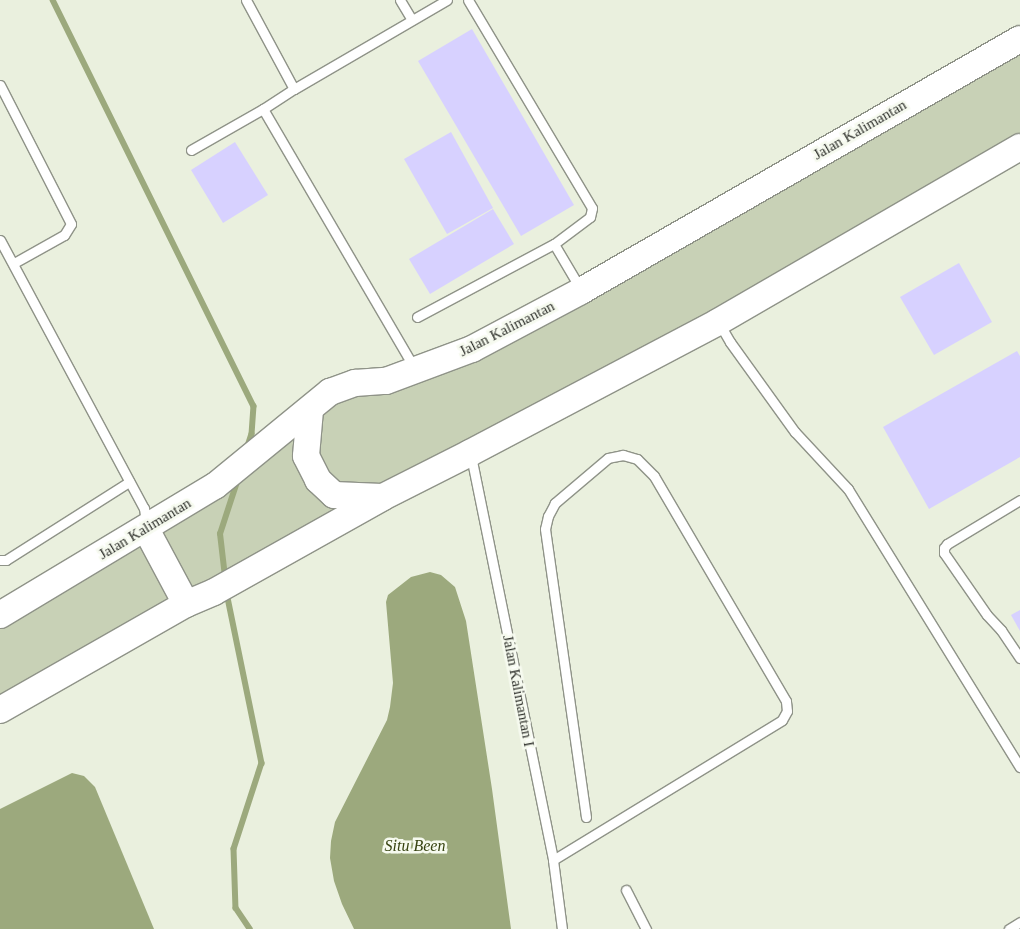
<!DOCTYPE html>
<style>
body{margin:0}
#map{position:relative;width:1020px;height:929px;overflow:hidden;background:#f6faef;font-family:Georgia,serif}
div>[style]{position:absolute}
.built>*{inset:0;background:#eaf0de}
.green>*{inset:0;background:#c8d1b6}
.water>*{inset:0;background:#9ca97d}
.stream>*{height:5.5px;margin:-2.75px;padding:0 2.75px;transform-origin:2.75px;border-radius:2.75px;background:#9ca97d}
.building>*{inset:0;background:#d7d1ff}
.roads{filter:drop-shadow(1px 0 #8f9388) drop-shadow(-1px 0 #8f9388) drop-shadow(0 1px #8f9388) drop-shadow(0 -1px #8f9388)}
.lane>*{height:9px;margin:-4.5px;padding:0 4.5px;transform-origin:4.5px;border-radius:4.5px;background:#fff}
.secondary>*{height:26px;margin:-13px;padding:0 13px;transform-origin:13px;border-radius:13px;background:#fff}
span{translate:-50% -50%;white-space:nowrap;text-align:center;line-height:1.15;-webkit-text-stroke:5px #f6faef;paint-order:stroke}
.street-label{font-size:15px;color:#2d2f2a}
.water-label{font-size:16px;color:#364210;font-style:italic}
</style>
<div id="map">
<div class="built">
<i style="clip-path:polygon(0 0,1020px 0,1020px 929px,0 929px)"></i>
</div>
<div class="green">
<i style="clip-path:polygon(1020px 39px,1020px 142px,0 710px,0 615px,310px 410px,416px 372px)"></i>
</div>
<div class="water">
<i style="clip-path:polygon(430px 572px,441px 575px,455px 587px,466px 621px,492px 789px,511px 929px,354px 929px,342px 904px,334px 881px,330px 858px,331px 841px,335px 822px,387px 720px,390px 707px,393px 683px,386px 602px,388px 595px,411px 577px)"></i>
<i style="clip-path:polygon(72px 773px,84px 776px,95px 787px,154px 929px,0 929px,0 809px)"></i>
</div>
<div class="stream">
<i style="left:53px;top:0;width:453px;rotate:63.7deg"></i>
<i style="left:254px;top:406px;width:28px;rotate:94deg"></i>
<i style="left:252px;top:434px;width:13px;rotate:108deg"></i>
<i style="left:225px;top:577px;width:43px;rotate:-96.6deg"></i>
<i style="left:220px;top:534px;width:58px;rotate:-71.9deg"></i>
<i style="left:227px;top:593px;width:174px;rotate:78.4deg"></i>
<i style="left:262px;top:763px;width:90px;rotate:108deg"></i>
<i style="left:234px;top:849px;width:59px;rotate:88.1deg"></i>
<i style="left:236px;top:908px;width:25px;rotate:56deg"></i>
</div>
<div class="building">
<i style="clip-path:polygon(472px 29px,574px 205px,521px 236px,418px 61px)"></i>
<i style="clip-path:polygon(451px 132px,493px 208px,447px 234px,404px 159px)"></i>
<i style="clip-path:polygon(235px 142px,268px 195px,223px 223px,191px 170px)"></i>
<i style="clip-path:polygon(493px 209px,514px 244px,430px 294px,409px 259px)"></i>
<i style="clip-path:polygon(959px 263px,992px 322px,934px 355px,900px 297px)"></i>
<i style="clip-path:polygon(1017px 351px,1020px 356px,1020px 457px,929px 509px,883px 427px)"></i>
<i style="clip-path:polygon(1020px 610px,1020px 631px,1011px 615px)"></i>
</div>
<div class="roads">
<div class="lane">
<i style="left:246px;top:0;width:101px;rotate:61.7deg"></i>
<i style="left:294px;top:89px;width:177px;rotate:-30.2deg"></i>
<i style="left:400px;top:0;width:23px;rotate:59deg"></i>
<i style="left:0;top:85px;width:156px;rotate:62.9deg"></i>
<i style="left:71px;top:224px;width:13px;rotate:122deg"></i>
<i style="left:64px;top:235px;width:57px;rotate:150.8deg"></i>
<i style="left:263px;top:109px;width:299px;rotate:59.7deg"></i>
<i style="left:191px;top:150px;width:83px;rotate:-29.7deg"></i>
<i style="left:263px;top:109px;width:37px;rotate:-33deg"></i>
<i style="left:0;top:240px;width:304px;rotate:61.8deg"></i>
<i style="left:144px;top:508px;width:15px;rotate:82deg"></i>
<i style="left:554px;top:244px;width:51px;rotate:59.4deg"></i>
<i style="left:417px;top:317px;width:155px;rotate:-28.1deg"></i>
<i style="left:554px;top:244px;width:45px;rotate:-36.9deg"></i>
<i style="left:590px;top:217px;width:9px;rotate:-77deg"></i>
<i style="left:592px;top:208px;width:242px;rotate:-120.8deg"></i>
<i style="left:719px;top:323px;width:22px;rotate:60deg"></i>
<i style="left:730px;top:342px;width:111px;rotate:54.2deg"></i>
<i style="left:795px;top:432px;width:78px;rotate:47.1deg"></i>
<i style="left:848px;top:489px;width:327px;rotate:58.3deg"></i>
<i style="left:471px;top:456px;width:412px;rotate:78.5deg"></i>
<i style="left:553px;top:860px;width:70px;rotate:82.6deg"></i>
<i style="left:1020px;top:500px;width:85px;rotate:148.9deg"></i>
<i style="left:947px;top:544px;width:5px;rotate:127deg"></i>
<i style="left:944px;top:548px;width:5px;rotate:90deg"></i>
<i style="left:944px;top:553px;width:75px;rotate:55.3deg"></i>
<i style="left:987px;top:615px;width:21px;rotate:47deg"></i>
<i style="left:1001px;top:630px;width:34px;rotate:56deg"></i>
<i style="left:0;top:560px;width:6px"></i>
<i style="left:6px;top:560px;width:146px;rotate:-32.4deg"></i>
<i style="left:553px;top:860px;width:268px;rotate:-31.4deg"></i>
<i style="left:782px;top:720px;width:10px;rotate:-61deg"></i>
<i style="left:787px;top:711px;width:10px;rotate:-96deg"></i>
<i style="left:786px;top:701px;width:261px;rotate:-120.4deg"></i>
<i style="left:654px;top:476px;width:24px;rotate:-135deg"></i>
<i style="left:637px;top:459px;width:15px;rotate:-164deg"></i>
<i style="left:623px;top:455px;width:15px;rotate:169deg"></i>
<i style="left:608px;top:458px;width:70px;rotate:139.7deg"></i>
<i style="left:555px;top:503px;width:15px;rotate:118deg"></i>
<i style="left:548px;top:516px;width:13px;rotate:103deg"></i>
<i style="left:545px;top:529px;width:291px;rotate:81.9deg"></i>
<i style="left:626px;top:890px;width:44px;rotate:62.9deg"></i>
<i style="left:1009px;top:929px;width:13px;rotate:-32deg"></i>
</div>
<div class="secondary">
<i style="left:310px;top:410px;width:46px;rotate:95deg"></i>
<i style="left:306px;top:456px;width:27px;rotate:63deg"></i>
<i style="left:318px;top:480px;width:22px;rotate:43deg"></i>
<i style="left:334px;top:495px;width:48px;rotate:2.4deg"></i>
<i style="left:146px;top:529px;width:85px;rotate:61.9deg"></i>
<i style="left:0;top:615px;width:251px;rotate:-31deg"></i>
<i style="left:215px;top:486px;width:149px;rotate:-39.3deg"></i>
<i style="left:330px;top:392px;width:27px;rotate:-20deg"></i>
<i style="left:355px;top:383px;width:31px;rotate:-4deg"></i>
<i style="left:386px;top:381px;width:92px;rotate:-20.4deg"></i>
<i style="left:472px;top:349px;width:123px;rotate:-28deg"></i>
<i style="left:581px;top:291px;width:506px;rotate:-29.86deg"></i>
<i style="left:0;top:710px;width:214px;rotate:-29.7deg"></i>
<i style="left:186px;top:604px;width:30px;rotate:-23deg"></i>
<i style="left:214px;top:592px;width:194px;rotate:-29.3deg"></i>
<i style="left:383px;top:497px;width:97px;rotate:-26.8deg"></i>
<i style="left:470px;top:453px;width:280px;rotate:-27.8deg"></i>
<i style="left:718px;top:322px;width:349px;rotate:-30.1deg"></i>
</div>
</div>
<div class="street-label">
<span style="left:860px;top:130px;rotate:-30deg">Jalan Kalimantan</span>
<span style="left:507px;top:329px;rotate:-27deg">Jalan Kalimantan</span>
<span style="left:145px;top:529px;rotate:-31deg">Jalan Kalimantan</span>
<span style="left:518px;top:691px;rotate:79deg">Jalan Kalimantan I</span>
</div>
<div class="water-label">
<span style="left:415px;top:846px">Situ Been</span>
</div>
</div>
